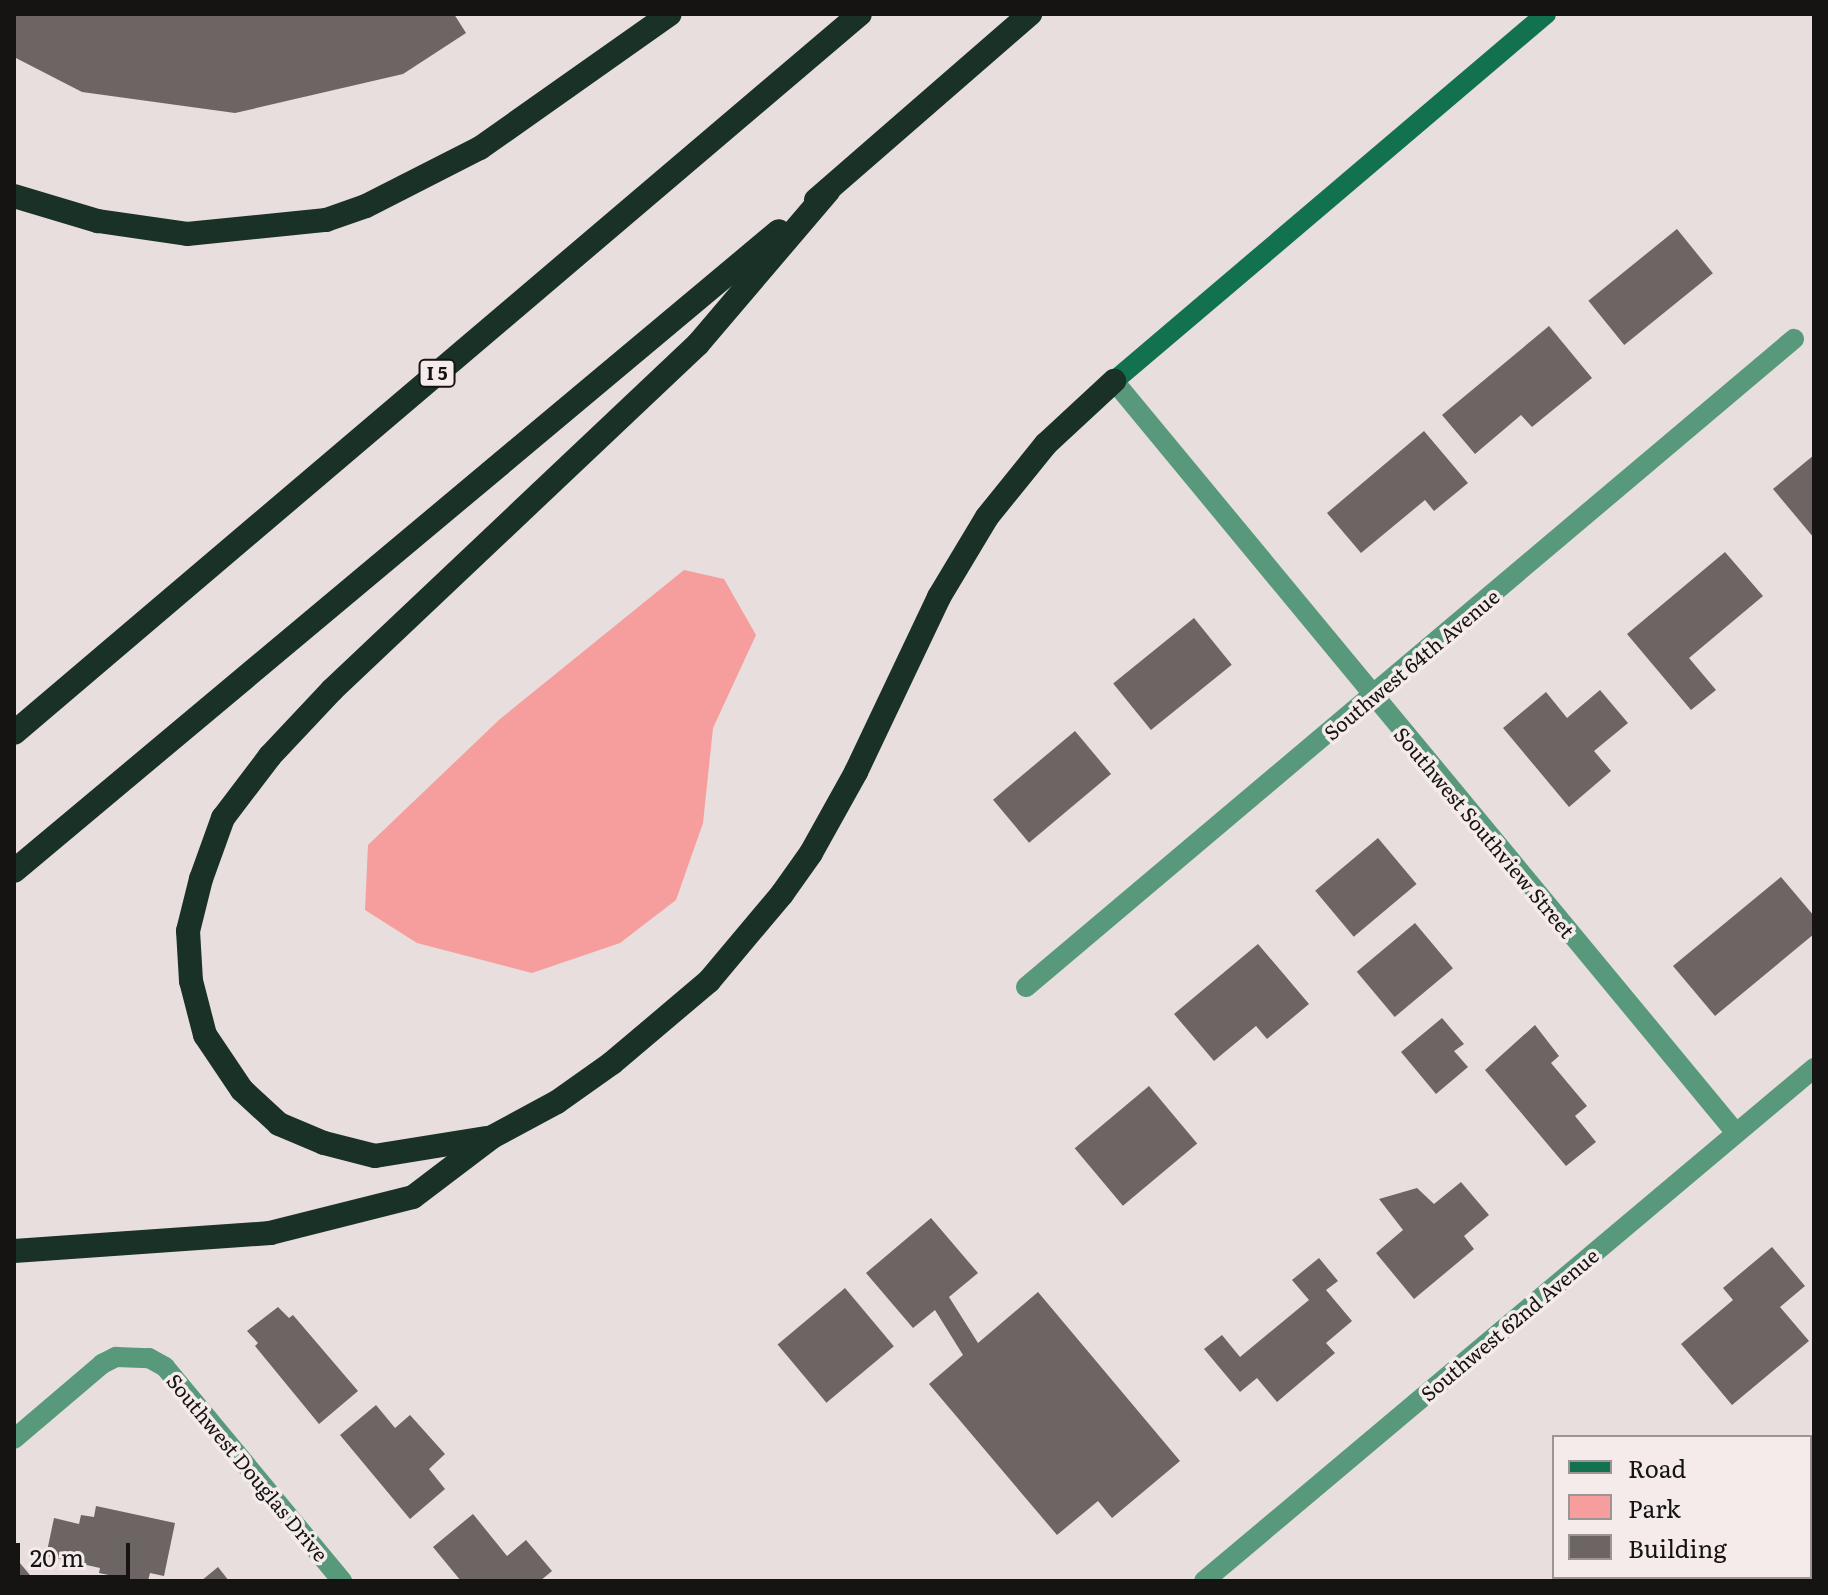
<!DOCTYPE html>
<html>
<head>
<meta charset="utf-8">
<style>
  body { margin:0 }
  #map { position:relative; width:1828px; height:1595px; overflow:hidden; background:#e7dedd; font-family:Literata,serif }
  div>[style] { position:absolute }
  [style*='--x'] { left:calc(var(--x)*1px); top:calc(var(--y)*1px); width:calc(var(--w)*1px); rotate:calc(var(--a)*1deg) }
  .green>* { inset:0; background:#f69d9d }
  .building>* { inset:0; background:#6c6564; transform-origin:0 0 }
  .street>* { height:20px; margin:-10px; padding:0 10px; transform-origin:10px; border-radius:10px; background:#57997a }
  .secondary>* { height:20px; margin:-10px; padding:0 10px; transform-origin:10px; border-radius:10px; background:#12714e }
  .highway>* { height:24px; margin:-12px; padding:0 12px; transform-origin:12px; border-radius:12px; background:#193126 }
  span { translate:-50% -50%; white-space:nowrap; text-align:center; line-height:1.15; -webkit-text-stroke:7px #f4ebea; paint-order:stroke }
  .shield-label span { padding:2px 6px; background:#f4ebea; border:2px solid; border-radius:6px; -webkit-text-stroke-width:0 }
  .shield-label { font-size:18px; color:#161313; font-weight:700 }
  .street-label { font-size:20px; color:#161313 }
  .frame { position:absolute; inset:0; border:16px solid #161313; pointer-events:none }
  .legend { position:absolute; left:1552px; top:1435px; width:260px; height:144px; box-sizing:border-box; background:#f4ebea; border:2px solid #9b9594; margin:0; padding:10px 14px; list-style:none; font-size:24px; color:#161313 }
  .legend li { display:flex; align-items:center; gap:16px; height:40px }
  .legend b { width:40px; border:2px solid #9b9594 }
  .scale { position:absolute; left:16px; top:1543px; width:114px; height:36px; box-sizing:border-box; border:4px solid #161313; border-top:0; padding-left:10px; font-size:24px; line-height:28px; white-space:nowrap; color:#161313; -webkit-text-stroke:6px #f4ebea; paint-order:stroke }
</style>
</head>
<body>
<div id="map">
  <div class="green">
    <i style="clip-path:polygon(684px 570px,724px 579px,756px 635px,713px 728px,703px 823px,676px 900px,620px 943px,532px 973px,417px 943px,365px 910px,368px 845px,500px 719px)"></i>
  </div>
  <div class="building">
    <i style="clip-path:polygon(14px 14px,454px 14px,466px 33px,403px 74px,235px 113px,82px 92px,14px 57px)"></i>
    <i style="left:1677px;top:229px;width:57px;height:114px;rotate:51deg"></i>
    <i style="clip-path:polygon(1549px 326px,1592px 378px,1532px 427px,1521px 415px,1475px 454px,1442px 415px)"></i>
    <i style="clip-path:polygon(1424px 431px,1468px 483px,1434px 511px,1425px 500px,1361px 553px,1327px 513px)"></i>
    <i style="clip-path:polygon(1814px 455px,1814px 538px,1773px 489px)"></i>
    <i style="clip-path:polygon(1725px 552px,1763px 596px,1689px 658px,1716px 690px,1691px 710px,1627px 634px)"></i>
    <i style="left:1194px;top:618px;width:60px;height:104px;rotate:51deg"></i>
    <i style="clip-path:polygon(1600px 690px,1628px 723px,1594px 751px,1611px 771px,1569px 807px,1503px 728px,1546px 692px,1567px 718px)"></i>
    <i style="left:1075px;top:731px;width:56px;height:107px;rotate:50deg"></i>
    <i style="left:1378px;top:838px;width:60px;height:82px;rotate:50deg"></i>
    <i style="clip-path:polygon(1781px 877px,1814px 916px,1814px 934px,1715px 1016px,1673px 966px)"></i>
    <i style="left:1415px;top:923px;width:59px;height:76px;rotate:50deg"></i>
    <i style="clip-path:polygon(1258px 944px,1309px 1004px,1267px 1039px,1256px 1026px,1214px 1061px,1174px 1014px)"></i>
    <i style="clip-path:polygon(1442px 1018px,1464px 1044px,1454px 1051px,1468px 1067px,1436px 1094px,1401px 1052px)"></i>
    <i style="clip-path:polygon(1535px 1025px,1559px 1056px,1551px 1063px,1587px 1106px,1575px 1116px,1596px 1142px,1566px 1166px,1485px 1070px)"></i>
    <i style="left:1149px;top:1086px;width:75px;height:97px;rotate:50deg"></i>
    <i style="clip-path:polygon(1461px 1182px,1489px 1215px,1464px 1236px,1474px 1249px,1414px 1299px,1376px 1253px,1403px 1230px,1379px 1199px,1417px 1188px,1434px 1204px)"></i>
    <i style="clip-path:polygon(931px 1218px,978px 1273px,949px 1297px,978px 1343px,1038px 1292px,1180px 1461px,1112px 1518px,1098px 1501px,1057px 1535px,929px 1384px,963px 1355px,935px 1310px,913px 1328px,866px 1273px)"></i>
    <i style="clip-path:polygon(1772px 1247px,1805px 1286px,1780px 1307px,1809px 1341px,1732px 1405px,1681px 1344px,1733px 1300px,1723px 1288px)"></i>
    <i style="clip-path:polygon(1319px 1258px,1338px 1281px,1326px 1290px,1352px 1321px,1326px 1343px,1335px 1353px,1277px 1402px,1257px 1378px,1240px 1392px,1204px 1349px,1222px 1335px,1240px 1357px,1309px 1300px,1292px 1280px)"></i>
    <i style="left:845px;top:1288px;width:76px;height:88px;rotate:50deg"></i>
    <i style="clip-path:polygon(278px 1307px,289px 1318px,293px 1315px,358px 1391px,319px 1424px,255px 1346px,258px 1343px,247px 1331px)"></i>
    <i style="clip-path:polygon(376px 1405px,395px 1428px,410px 1415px,445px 1454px,429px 1469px,445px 1489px,410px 1519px,340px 1435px)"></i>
    <i style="clip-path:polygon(96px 1506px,175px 1523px,164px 1576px,150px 1573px,148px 1581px,137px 1581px,99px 1573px,100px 1568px,46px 1556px,54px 1518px,79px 1524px,81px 1515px,94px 1517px)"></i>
    <i style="clip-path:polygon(473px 1514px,507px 1556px,526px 1540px,552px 1571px,540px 1581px,461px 1581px,433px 1547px)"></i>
    <i style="clip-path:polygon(14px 1556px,35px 1581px,14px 1581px)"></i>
    <i style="clip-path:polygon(218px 1567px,229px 1581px,201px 1581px)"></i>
  </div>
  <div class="street">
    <i style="--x:1114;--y:381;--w:976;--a:50.4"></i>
    <i style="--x:1026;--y:987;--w:1005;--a:-40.16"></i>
    <i style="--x:14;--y:1439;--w:116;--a:-40.4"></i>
    <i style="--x:102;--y:1364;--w:16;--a:-27"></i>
    <i style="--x:116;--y:1357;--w:33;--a:2"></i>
    <i style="--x:149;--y:1358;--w:18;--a:29"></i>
    <i style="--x:165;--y:1367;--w:278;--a:50.4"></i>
    <i style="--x:1204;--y:1581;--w:797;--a:-40.06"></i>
  </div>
  <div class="secondary">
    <i style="--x:1114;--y:381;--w:567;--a:-40.35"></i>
  </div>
  <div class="highway">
    <i style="--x:14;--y:196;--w:88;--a:16.6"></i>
    <i style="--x:98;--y:221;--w:90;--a:8.3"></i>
    <i style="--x:187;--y:234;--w:140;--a:-5.8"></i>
    <i style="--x:326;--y:220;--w:42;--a:-19.3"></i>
    <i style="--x:366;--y:206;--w:128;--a:-27"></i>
    <i style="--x:480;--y:148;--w:232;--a:-35.2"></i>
    <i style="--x:816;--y:200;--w:284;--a:-41"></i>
    <i style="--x:14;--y:733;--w:1110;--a:-40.36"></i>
    <i style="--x:14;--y:871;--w:997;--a:-39.92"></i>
    <i style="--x:486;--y:1138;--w:112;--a:170.8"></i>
    <i style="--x:375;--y:1156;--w:53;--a:-165.7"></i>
    <i style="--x:324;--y:1143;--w:49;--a:-157.1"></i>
    <i style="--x:279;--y:1124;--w:50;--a:-137.4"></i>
    <i style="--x:242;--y:1090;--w:66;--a:-123.9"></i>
    <i style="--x:205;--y:1035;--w:56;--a:-104.5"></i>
    <i style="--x:191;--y:981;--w:50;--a:-93.4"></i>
    <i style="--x:188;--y:931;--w:54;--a:-76"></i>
    <i style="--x:201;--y:879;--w:65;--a:-70.2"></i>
    <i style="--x:223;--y:818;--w:78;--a:-52.8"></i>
    <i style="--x:270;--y:756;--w:91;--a:-46.8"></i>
    <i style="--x:332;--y:690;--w:504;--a:-43.39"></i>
    <i style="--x:698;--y:344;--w:202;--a:-49.6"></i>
    <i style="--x:14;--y:1251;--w:257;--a:-4"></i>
    <i style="--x:270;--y:1233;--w:147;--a:-14.1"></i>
    <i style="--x:413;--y:1197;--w:99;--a:-37.2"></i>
    <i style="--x:492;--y:1137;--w:74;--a:-28.3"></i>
    <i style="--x:557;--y:1102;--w:67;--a:-35.3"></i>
    <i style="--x:612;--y:1063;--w:127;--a:-40.2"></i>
    <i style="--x:709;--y:981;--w:114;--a:-50"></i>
    <i style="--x:782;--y:894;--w:50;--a:-54.7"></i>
    <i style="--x:811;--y:853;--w:93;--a:-60.9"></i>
    <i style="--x:856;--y:772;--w:194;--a:-64.6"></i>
    <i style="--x:939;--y:597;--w:93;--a:-59"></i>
    <i style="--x:987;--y:517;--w:94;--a:-51.1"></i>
    <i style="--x:1046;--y:444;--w:93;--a:-42.8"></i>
  </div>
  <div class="shield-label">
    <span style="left:437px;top:373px">I 5</span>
  </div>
  <div class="street-label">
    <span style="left:1411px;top:664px;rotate:-40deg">Southwest 64th Avenue</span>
    <span style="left:1485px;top:832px;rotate:50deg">Southwest Southview Street</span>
    <span style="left:1509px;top:1324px;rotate:-40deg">Southwest 62nd Avenue</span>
    <span style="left:248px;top:1467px;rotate:50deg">Southwest Douglas Drive</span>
  </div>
  <div class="frame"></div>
  <ul class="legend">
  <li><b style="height:10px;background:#12714e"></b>Road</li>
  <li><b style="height:22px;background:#f69d9d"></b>Park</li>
  <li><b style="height:22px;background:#6c6564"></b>Building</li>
  </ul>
  <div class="scale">20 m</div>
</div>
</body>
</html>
